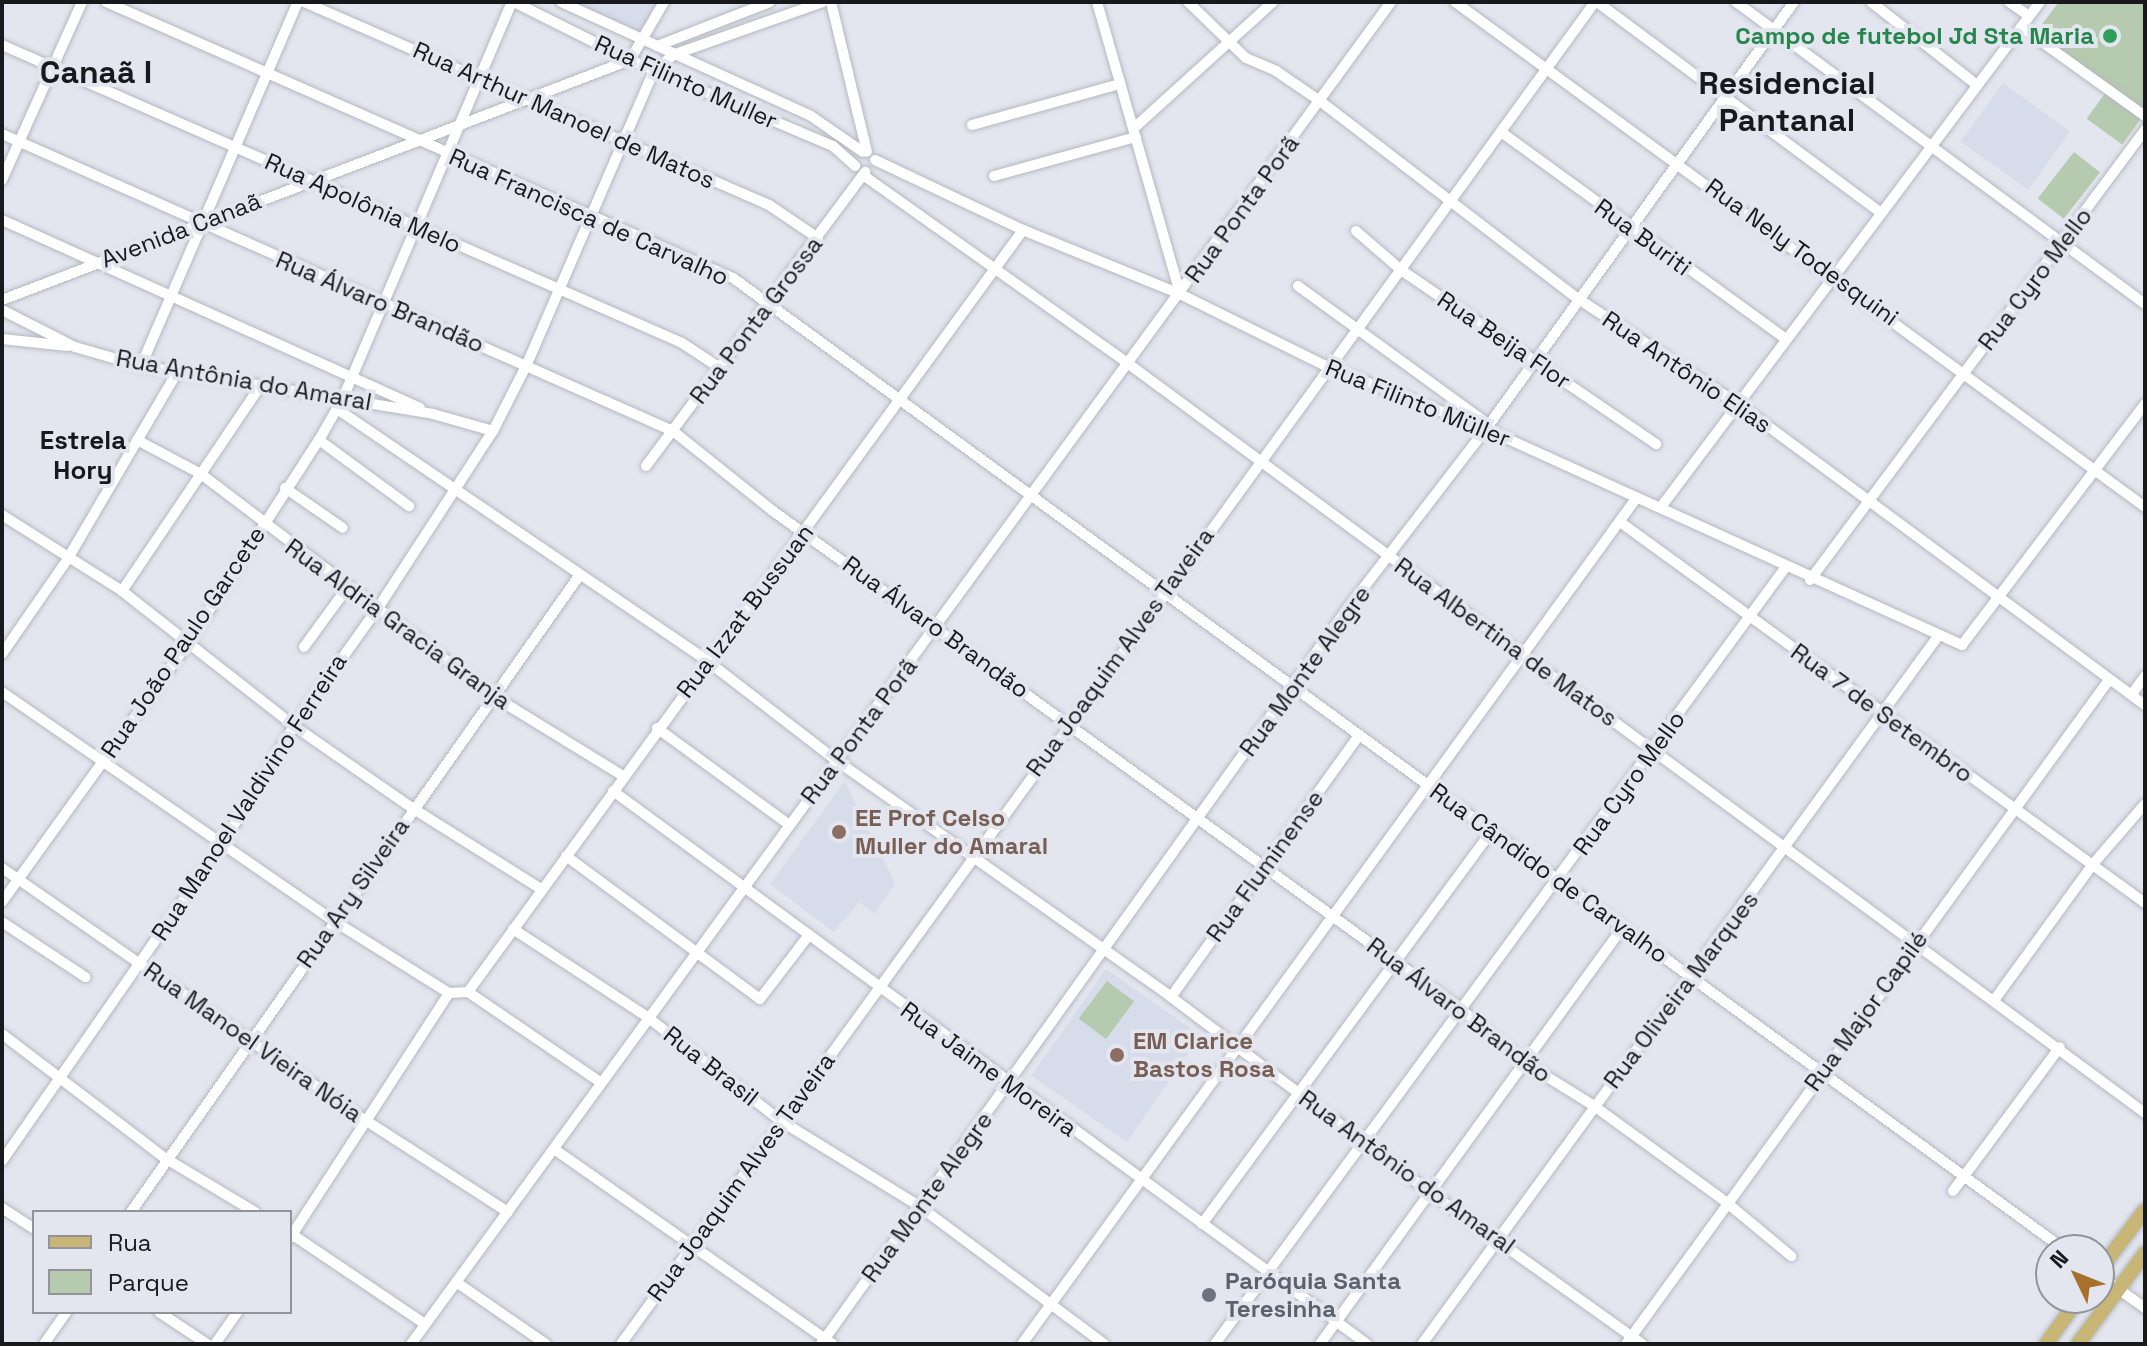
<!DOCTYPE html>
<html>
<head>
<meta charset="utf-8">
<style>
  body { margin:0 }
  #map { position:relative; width:2147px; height:1346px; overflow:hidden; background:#e3e6ee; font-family:"Space Grotesk",sans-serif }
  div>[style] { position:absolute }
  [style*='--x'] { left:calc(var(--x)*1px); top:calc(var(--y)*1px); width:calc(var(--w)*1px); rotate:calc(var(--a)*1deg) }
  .built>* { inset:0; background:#d7dceb; transform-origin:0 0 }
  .green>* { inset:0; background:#b6caaf; transform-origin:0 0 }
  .roads { filter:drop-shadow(0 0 2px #b5b8c0) drop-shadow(0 0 2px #b5b8c0) }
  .minor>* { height:10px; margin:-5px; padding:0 5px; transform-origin:5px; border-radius:5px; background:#fff }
  .major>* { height:14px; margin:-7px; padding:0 7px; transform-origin:7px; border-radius:7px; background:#c7b675 }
  .dots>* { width:22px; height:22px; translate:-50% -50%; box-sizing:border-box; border:4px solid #e3e6ee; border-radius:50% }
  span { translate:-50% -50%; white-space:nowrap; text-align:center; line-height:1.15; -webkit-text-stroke:8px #e3e6ee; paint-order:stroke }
  .leisure-label { font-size:24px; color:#27864d; font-weight:700 }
  .right { translate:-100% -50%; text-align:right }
  .street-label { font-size:24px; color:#18191c }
  .education-label { font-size:24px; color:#785e54; font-weight:700 }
  .left { translate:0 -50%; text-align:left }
  .worship-label { font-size:24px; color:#5b616d; font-weight:700 }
  .neighbourhood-label { font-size:26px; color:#18191c; font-weight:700 }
  .district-label { font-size:32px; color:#18191c; font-weight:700 }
  .frame { position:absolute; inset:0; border:4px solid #18191c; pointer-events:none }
  .legend { position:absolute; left:32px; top:1210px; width:260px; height:104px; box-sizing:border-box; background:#e3e6ee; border:2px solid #92949a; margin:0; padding:10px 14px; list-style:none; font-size:24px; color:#18191c }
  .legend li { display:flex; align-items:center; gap:16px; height:40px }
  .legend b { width:40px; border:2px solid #92949a }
  .north { position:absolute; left:2035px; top:1234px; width:80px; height:80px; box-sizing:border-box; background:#e3e6ee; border:2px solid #92949a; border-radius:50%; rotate:313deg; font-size:22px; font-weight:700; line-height:32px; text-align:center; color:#18191c }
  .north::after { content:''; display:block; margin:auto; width:28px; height:36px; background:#a7712c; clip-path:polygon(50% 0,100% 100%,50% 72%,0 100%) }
</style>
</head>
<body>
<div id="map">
  <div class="built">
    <i style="clip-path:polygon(561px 2px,663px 2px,644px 41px)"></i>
    <i style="left:2003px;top:83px;width:83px;height:72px;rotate:36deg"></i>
    <i style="clip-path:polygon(845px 781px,895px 884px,875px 914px,859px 902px,834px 932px,770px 884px)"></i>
    <i style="left:1106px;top:969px;width:116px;height:130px;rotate:35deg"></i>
  </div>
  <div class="green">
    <i style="clip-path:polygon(2059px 2px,2145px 2px,2145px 112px,2036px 32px)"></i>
    <i style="left:2106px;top:92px;width:44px;height:33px;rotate:36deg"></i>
    <i style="left:2074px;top:152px;width:33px;height:59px;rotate:38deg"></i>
    <i style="left:1107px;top:981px;width:34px;height:47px;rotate:37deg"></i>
  </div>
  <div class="roads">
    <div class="minor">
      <i style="--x:106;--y:2;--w:685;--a:23.76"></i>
      <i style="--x:733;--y:278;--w:1649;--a:36.12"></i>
      <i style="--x:304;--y:2;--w:507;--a:23.58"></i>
      <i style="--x:769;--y:205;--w:59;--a:34"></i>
      <i style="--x:514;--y:2;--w:130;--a:26.6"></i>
      <i style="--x:630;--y:60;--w:220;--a:23"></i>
      <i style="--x:833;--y:146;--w:30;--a:42"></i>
      <i style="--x:561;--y:2;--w:275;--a:24.5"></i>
      <i style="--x:811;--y:116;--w:63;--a:34.7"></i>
      <i style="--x:831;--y:2;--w:154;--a:76.5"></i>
      <i style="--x:1097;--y:2;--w:304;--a:74.1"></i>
      <i style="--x:1188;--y:2;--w:81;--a:44"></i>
      <i style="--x:1246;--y:58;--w:33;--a:23"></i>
      <i style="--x:1276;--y:71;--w:53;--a:34.3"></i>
      <i style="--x:1320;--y:101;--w:324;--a:37.5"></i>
      <i style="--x:1577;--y:298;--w:193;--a:33.4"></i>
      <i style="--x:1738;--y:404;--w:506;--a:36.49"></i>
      <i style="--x:1455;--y:2;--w:855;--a:36.2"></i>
      <i style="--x:1597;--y:2;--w:354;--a:36.6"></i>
      <i style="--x:1736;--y:2;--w:508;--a:36.44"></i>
      <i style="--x:1871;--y:2;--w:135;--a:38.1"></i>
      <i style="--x:2009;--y:2;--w:24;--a:35"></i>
      <i style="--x:2021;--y:27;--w:153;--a:35.7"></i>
      <i style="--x:2;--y:45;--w:742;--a:23.66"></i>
      <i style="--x:682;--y:343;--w:45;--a:33.3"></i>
      <i style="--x:657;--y:46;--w:121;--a:-21.3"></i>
      <i style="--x:972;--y:125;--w:154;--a:-15.5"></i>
      <i style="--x:1134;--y:128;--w:188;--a:-42.2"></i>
      <i style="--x:1501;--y:132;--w:352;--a:36"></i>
      <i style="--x:2;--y:134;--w:734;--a:23.88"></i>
      <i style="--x:673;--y:431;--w:128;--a:38.7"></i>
      <i style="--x:773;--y:511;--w:851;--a:35.91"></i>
      <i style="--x:1462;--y:1010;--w:82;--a:40.1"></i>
      <i style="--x:1525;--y:1063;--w:81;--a:31.9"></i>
      <i style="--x:1594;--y:1106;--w:163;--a:36"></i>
      <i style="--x:1726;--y:1202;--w:85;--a:39.7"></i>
      <i style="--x:875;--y:160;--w:164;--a:25.3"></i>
      <i style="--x:1023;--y:230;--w:170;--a:22.2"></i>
      <i style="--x:1180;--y:294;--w:165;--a:26.3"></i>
      <i style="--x:1328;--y:367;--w:170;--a:21.4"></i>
      <i style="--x:1486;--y:429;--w:523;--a:24.41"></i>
      <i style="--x:1962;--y:645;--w:303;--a:-52.8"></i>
      <i style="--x:863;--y:175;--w:328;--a:35.4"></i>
      <i style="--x:1130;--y:365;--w:1261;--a:36.39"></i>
      <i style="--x:994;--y:176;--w:147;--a:-15.4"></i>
      <i style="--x:2;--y:180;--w:195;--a:-65.8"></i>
      <i style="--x:2;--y:220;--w:458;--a:24.2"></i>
      <i style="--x:1356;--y:231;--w:60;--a:40.9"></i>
      <i style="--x:1401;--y:270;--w:309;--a:34.3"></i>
      <i style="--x:1298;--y:286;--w:236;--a:36"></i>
      <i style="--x:2;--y:300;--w:672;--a:-20.92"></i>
      <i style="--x:630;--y:60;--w:67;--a:-59.6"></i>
      <i style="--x:2;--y:310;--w:82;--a:26.9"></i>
      <i style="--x:75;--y:347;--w:69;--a:16.1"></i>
      <i style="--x:141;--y:366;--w:296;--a:9.3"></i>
      <i style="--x:433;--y:414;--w:62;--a:15.8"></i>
      <i style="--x:2;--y:339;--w:66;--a:6.1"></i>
      <i style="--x:141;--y:366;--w:396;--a:-66.7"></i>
      <i style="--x:337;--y:409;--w:446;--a:34.2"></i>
      <i style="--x:706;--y:660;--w:165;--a:37.6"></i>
      <i style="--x:837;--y:761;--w:409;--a:35.2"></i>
      <i style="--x:1171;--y:997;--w:327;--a:37"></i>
      <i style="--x:1432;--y:1194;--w:258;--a:35.5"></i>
      <i style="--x:137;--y:440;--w:72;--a:28"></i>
      <i style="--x:201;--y:474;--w:367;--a:37.2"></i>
      <i style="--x:493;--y:696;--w:153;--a:31.6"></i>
      <i style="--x:319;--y:440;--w:112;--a:36.3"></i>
      <i style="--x:646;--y:466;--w:367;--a:-53.3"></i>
      <i style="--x:285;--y:488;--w:70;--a:34.6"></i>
      <i style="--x:1661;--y:507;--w:631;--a:-53.11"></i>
      <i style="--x:2;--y:515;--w:142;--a:32.3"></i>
      <i style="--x:122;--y:591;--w:219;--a:38.1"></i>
      <i style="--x:294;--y:726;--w:144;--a:34.8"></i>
      <i style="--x:412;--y:808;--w:152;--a:32.1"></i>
      <i style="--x:1620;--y:522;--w:649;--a:35.97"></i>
      <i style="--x:1810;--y:580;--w:561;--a:-53.33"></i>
      <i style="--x:122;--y:591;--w:249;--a:-56"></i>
      <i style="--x:304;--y:647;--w:73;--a:-53.9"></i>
      <i style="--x:2;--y:654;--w:114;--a:-55.3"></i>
      <i style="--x:67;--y:560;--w:219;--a:-59.6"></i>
      <i style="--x:2;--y:692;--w:403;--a:34.6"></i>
      <i style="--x:334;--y:921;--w:136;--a:32.1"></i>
      <i style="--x:449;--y:993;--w:19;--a:-3"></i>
      <i style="--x:468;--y:992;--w:160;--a:34.3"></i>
      <i style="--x:2132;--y:694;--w:22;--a:-54"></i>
      <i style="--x:657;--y:728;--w:162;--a:36.2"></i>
      <i style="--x:613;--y:791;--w:935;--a:36.26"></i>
      <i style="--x:566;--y:856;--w:241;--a:36.4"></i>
      <i style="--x:760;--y:999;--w:81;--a:-52.6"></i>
      <i style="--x:2;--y:868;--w:442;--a:34.8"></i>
      <i style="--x:365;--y:1120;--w:170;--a:32.8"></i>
      <i style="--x:2;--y:902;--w:319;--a:-54.3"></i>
      <i style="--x:188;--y:643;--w:242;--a:-57.2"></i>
      <i style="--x:319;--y:440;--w:48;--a:-60.3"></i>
      <i style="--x:343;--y:398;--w:431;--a:-66.9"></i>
      <i style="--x:2;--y:922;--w:100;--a:33.5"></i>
      <i style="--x:513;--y:929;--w:159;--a:33.2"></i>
      <i style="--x:646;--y:1016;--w:171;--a:37.9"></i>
      <i style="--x:781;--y:1121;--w:162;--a:31.6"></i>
      <i style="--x:919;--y:1206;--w:231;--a:36.7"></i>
      <i style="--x:468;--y:992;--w:943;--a:-53.93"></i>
      <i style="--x:1171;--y:997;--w:322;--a:-54.3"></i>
      <i style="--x:1995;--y:999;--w:167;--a:-54"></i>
      <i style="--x:2093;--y:864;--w:79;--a:-49.1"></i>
      <i style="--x:2;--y:1034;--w:205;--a:37.3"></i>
      <i style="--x:165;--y:1158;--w:105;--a:31"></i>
      <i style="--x:554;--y:1149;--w:340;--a:35"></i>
      <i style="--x:2;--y:1161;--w:387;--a:-55.2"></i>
      <i style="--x:223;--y:843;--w:137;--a:-58.7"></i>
      <i style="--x:294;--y:726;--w:145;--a:-54.6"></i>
      <i style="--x:378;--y:608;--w:211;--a:-57"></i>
      <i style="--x:493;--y:431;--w:75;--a:-63.1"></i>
      <i style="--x:527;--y:364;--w:320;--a:-66.6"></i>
      <i style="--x:654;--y:70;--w:26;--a:-37"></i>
      <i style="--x:675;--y:54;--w:157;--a:-19.4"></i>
      <i style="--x:1953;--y:1191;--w:179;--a:-53.4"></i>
      <i style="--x:2;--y:1208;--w:38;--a:33"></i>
      <i style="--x:131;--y:1212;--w:778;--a:-54.84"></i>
      <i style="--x:1202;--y:1224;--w:486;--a:-53.6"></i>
      <i style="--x:290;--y:1233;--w:163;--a:34"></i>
      <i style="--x:290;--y:1238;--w:292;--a:-57"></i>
      <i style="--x:2099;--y:1275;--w:57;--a:35.7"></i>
      <i style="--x:456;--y:1282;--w:109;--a:34.6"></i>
      <i style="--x:159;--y:1312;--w:58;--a:33.7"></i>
      <i style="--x:44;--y:1344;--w:39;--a:-55"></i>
      <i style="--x:215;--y:1344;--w:39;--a:-55"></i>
      <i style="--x:411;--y:1344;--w:1662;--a:-53.86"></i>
      <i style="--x:621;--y:1344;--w:1658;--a:-54.03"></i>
      <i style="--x:821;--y:1344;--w:905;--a:-54.4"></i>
      <i style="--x:1348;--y:608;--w:226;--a:-52.4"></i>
      <i style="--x:1486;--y:429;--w:526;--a:-54.2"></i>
      <i style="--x:1022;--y:1344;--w:1043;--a:-54.01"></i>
      <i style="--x:1215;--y:1344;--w:963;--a:-53.7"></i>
      <i style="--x:1320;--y:1344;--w:515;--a:-54"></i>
      <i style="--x:1422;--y:1344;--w:877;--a:-53.9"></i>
      <i style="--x:1626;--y:1344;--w:821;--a:-53.97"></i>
    </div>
    <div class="major">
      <i style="--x:2099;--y:1271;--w:76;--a:-53"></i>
      <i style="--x:2046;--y:1344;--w:57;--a:-54.3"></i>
      <i style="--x:2078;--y:1344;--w:113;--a:-53.6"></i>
    </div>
  </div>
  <div class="dots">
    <i style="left:2110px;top:36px;background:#2e9e5b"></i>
    <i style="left:839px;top:832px;background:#8d6e63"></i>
    <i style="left:1117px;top:1055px;background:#8d6e63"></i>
    <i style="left:1209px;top:1295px;background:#6b7280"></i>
  </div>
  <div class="leisure-label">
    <span class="right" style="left:2094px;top:36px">Campo de futebol Jd Sta Maria</span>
  </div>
  <div class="street-label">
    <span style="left:686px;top:82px;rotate:24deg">Rua Filinto Muller</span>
    <span style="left:564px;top:115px;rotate:24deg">Rua Arthur Manoel de Matos</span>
    <span style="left:363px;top:203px;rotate:24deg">Rua Apolônia Melo</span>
    <span style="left:1242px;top:209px;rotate:-54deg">Rua Ponta Porã</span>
    <span style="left:589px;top:217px;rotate:24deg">Rua Francisca de Carvalho</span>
    <span style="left:181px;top:230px;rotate:-21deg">Avenida Canaã</span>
    <span style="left:1643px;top:237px;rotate:36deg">Rua Buriti</span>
    <span style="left:1802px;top:252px;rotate:36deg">Rua Nely Todesquini</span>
    <span style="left:2035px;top:279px;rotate:-53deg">Rua Cyro Mello</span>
    <span style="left:380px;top:302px;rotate:23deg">Rua Álvaro Brandão</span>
    <span style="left:756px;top:320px;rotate:-53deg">Rua Ponta Grossa</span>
    <span style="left:1504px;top:340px;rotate:34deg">Rua Beija Flor</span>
    <span style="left:1687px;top:372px;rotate:34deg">Rua Antônio Elias</span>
    <span style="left:244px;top:380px;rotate:10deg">Rua Antônia do Amaral</span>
    <span style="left:1418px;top:403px;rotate:22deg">Rua Filinto Müller</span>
    <span style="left:745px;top:611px;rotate:-53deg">Rua Izzat Bussuan</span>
    <span style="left:398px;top:624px;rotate:36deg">Rua Aldria Gracia Granja</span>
    <span style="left:936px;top:627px;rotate:36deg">Rua Álvaro Brandão</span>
    <span style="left:183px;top:642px;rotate:-56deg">Rua João Paulo Garcete</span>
    <span style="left:1506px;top:642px;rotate:36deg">Rua Albertina de Matos</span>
    <span style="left:1120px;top:652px;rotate:-54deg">Rua Joaquim Alves Taveira</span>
    <span style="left:1305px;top:671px;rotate:-54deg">Rua Monte Alegre</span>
    <span style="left:1882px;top:713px;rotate:36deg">Rua 7 de Setembro</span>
    <span style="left:859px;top:731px;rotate:-53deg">Rua Ponta Porã</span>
    <span style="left:1629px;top:783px;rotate:-54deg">Rua Cyro Mello</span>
    <span style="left:249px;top:797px;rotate:-57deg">Rua Manoel Valdivino Ferreira</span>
    <span style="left:1265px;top:866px;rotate:-54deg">Rua Fluminense</span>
    <span style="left:1549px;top:873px;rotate:36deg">Rua Cândido de Carvalho</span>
    <span style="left:353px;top:893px;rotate:-55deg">Rua Ary Silveira</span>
    <span style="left:1681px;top:990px;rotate:-53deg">Rua Oliveira Marques</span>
    <span style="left:1459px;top:1010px;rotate:37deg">Rua Álvaro Brandão</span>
    <span style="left:1866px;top:1011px;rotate:-54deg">Rua Major Capilé</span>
    <span style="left:253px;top:1042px;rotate:35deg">Rua Manoel Vieira Nóia</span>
    <span style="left:711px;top:1066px;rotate:38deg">Rua Brasil</span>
    <span style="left:989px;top:1069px;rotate:36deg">Rua Jaime Moreira</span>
    <span style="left:1407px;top:1172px;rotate:36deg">Rua Antônio do Amaral</span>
    <span style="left:741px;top:1177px;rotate:-54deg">Rua Joaquim Alves Taveira</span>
    <span style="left:927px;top:1197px;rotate:-54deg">Rua Monte Alegre</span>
  </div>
  <div class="education-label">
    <span class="left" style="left:855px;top:832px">EE Prof Celso<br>Muller do Amaral</span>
    <span class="left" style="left:1133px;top:1055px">EM Clarice<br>Bastos Rosa</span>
  </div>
  <div class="worship-label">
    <span class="left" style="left:1225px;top:1295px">Paróquia Santa<br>Teresinha</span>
  </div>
  <div class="neighbourhood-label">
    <span style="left:83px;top:456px">Estrela<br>Hory</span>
  </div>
  <div class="district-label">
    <span style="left:96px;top:72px">Canaã I</span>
    <span style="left:1787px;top:102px">Residencial<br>Pantanal</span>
  </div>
  <div class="frame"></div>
  <ul class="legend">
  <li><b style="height:10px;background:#c7b675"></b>Rua</li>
  <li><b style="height:22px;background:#b6caaf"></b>Parque</li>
  </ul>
  <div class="north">N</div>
</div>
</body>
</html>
